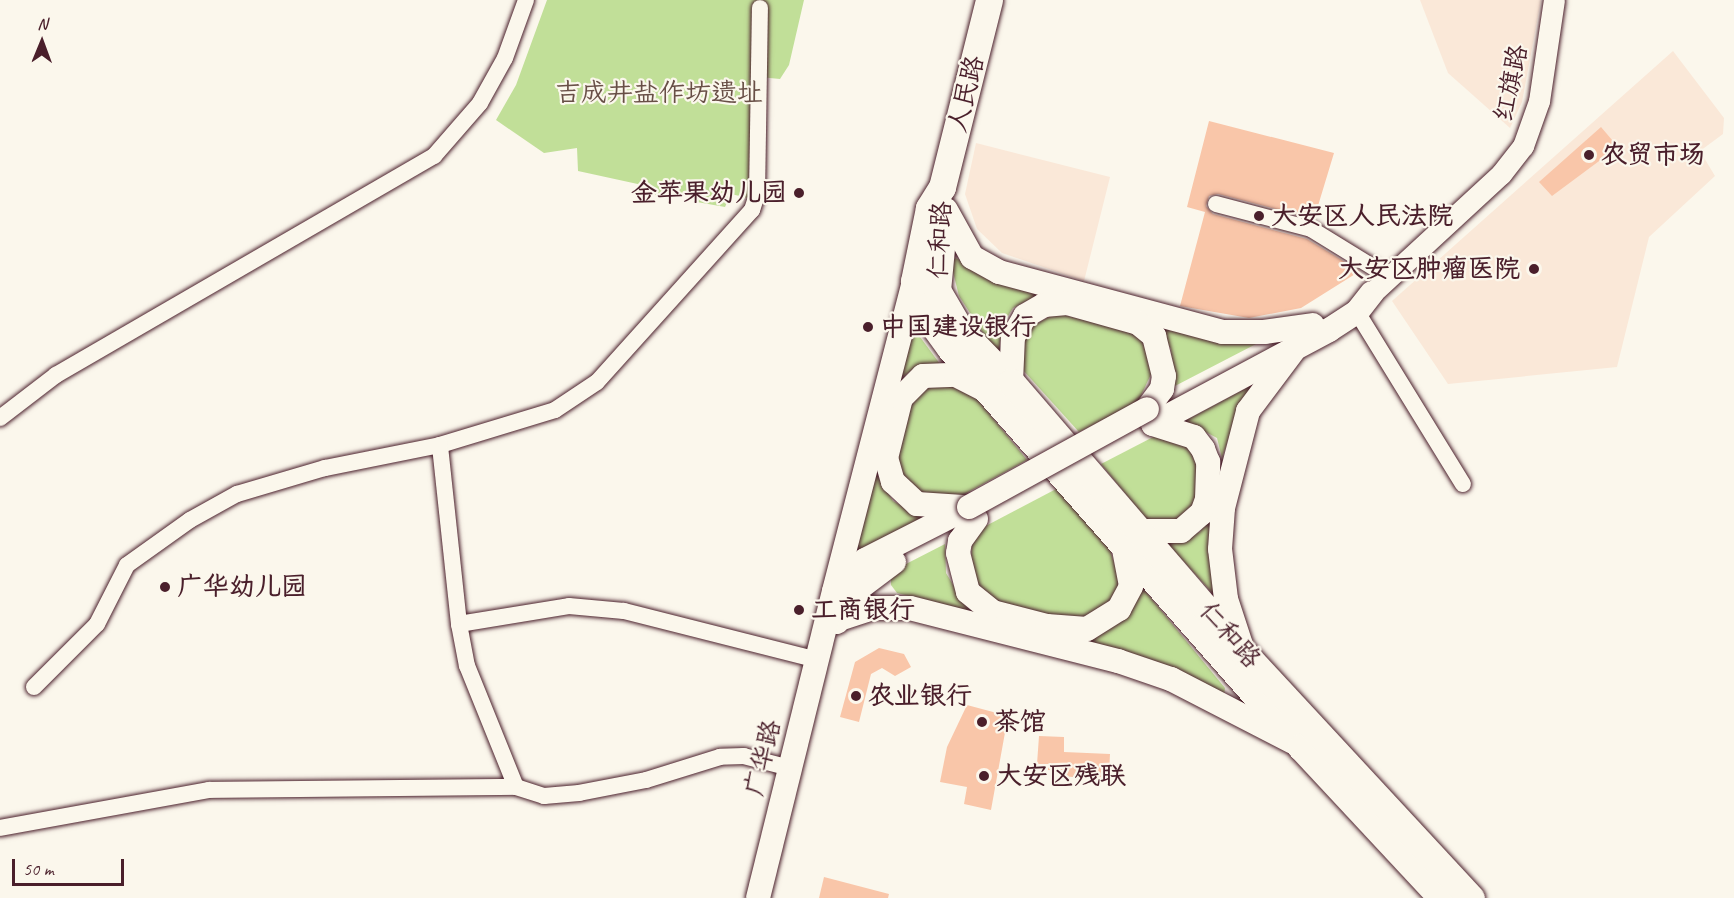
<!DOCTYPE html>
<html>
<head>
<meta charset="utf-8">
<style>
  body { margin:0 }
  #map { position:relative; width:1734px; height:898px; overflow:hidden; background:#fbf7ec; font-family:Caveat,"LXGW WenKai TC",sans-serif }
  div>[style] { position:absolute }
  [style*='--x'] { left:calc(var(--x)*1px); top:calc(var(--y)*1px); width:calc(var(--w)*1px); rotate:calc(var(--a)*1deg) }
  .built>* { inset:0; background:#fae8d8 }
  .green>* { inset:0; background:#c1df98 }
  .building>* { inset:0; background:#f9c6a9 }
  .roads { filter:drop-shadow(0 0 2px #4a1f2b) drop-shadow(0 0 2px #4a1f2b) }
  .minor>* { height:16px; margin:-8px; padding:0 8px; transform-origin:8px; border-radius:8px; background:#fbf7ec }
  .tertiary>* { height:21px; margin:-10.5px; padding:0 10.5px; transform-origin:10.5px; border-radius:10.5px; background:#fbf7ec }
  .secondary>* { height:24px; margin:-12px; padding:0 12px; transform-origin:12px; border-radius:12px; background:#fbf7ec }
  .primary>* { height:27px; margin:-13.5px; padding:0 13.5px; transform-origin:13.5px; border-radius:13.5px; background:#fbf7ec }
  .bridges { filter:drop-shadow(0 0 2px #4a1f2b) drop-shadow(0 0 2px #4a1f2b) }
  .secondary-bridge>* { height:24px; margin:-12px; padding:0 12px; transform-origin:12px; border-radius:12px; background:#fbf7ec }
  .dots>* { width:16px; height:16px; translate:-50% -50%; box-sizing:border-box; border:3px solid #fbf7ec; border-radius:50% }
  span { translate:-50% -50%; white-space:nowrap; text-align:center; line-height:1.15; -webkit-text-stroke:4.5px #fbf7ec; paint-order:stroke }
  .street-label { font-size:26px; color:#4a1f2b }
  .park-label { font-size:26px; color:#684f46 }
  .poi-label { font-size:26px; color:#4a1f2b; font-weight:700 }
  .left { translate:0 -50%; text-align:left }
  .right { translate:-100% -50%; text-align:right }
  .north { position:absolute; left:12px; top:12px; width:60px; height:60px; -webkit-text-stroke:4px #fbf7ec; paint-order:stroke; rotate:1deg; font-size:16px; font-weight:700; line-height:24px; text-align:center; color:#4a1f2b }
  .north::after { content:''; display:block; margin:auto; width:21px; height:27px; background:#4a1f2b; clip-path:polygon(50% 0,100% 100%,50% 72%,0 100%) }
  .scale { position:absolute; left:12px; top:859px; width:112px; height:27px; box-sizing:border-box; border:3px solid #4a1f2b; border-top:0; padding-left:8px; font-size:18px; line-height:21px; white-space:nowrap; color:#4a1f2b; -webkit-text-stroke:4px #fbf7ec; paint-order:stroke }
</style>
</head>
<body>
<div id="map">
  <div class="built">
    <i style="clip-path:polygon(1420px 0,1541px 0,1522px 102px,1510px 128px,1448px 73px)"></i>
    <i style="clip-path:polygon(1673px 51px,1724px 118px,1723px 134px,1700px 151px,1715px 176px,1649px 237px,1617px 367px,1448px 384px,1392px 301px)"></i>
    <i style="clip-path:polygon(976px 143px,1110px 177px,1084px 281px,1002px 253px,977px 229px,965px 194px)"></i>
  </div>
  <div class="green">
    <i style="clip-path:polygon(547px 0,804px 0,789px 65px,780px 79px,760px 77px,752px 100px,748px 198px,731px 194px,725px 207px,697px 202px,674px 190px,672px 198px,655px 195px,656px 188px,578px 171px,577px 148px,544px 153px,496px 120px,516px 85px)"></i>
    <i style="clip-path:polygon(955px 258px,1046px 291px,1013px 308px,1003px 324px,998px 356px,959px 296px,951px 264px)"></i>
    <i style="clip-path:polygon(1056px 313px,1129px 331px,1143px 342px,1152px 372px,1138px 402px,1079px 432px,1022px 369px,1022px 348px,1029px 328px)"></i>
    <i style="clip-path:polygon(1153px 321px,1256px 344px,1173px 387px,1171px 349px)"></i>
    <i style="clip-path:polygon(912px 326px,940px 364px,919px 365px,898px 380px)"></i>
    <i style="clip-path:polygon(939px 385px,955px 385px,973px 394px,1027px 460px,961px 496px,928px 497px,912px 489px,896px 466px,905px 410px,923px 390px)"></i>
    <i style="clip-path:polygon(1252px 385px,1234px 423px,1222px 458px,1217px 438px,1185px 421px)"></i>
    <i style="clip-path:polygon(1157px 435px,1172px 435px,1201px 458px,1196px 504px,1176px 523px,1147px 520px,1101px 464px)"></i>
    <i style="clip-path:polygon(876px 474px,893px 501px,925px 518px,856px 554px)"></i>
    <i style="clip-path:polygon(1058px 488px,1110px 550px,1121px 585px,1104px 611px,1077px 620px,1005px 607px,978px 585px,971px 567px,972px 542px,980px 529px)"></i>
    <i style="clip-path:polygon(1212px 512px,1217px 598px,1166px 542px,1200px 532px)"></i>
    <i style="clip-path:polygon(945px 544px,946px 573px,969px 611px,897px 593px,891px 585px,891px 577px,904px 565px)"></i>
    <i style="clip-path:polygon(1141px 586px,1225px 688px,1224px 696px,1087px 641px,1122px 620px)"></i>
  </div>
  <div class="building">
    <i style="clip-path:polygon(1209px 121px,1334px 153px,1314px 219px,1218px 194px,1209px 196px,1206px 206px,1213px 214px,1307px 239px,1360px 271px,1301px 308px,1249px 318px,1180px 306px,1205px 212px,1187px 207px)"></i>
    <i style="clip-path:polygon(1601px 127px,1618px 147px,1552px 196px,1539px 182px)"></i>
    <i style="clip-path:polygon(879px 648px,904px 654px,911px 667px,895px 676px,882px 668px,871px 674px,859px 722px,840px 717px,855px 662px)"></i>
    <i style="clip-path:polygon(967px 705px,1008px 716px,991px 810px,964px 804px,967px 787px,940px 782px,947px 747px)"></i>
    <i style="clip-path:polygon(1039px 736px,1064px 737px,1064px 752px,1110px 754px,1109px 774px,1106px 779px,1093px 779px,1062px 776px,1062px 771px,1048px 770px,1048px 764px,1037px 764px)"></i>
    <i style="clip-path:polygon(824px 877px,889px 894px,888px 898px,819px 898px)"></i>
  </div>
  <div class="roads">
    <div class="minor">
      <i style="--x:1216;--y:204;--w:98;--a:14.7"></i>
      <i style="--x:1311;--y:229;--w:92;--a:31.6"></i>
      <i style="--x:1357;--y:312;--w:202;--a:58.4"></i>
      <i style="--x:0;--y:418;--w:71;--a:-37.5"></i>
      <i style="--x:56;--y:375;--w:437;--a:-30.1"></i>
      <i style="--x:434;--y:156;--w:70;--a:-49"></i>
      <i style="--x:480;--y:103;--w:51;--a:-60.9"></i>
      <i style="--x:505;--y:58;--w:62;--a:-70.1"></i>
      <i style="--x:459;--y:624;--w:180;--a:-96.1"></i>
      <i style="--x:440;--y:445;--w:120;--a:-16.9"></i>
      <i style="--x:555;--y:410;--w:50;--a:-33.7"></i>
      <i style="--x:597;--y:382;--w:232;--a:-48"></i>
      <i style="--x:752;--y:210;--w:16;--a:-72"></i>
      <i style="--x:757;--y:195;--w:187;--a:-89.1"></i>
      <i style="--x:34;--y:687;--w:89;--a:-45"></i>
      <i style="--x:97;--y:624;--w:66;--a:-63"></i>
      <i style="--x:127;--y:565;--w:77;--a:-35.5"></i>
      <i style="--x:190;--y:520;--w:54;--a:-29"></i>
      <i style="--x:237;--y:494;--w:92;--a:-16.5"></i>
      <i style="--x:325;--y:468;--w:117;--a:-11.3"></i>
      <i style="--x:790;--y:768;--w:48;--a:-165.4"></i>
      <i style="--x:744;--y:756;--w:24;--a:178"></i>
      <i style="--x:720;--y:757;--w:77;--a:162.7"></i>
      <i style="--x:646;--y:780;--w:68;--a:169"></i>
      <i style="--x:579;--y:793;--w:35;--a:175"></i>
      <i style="--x:544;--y:796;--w:29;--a:-162"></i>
      <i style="--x:516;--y:787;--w:131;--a:-112"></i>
      <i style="--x:467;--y:666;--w:43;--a:-100.8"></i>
      <i style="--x:459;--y:624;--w:111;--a:-9.3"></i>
      <i style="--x:569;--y:606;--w:55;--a:5.2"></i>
      <i style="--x:624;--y:611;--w:199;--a:14.2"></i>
      <i style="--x:0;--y:828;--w:212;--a:-10.3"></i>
      <i style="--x:209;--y:790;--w:307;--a:-0.6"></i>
    </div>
    <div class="tertiary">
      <i style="--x:1372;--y:293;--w:176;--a:-42.7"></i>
      <i style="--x:1501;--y:174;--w:36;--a:-52"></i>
      <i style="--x:1523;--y:146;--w:48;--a:-70.4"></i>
      <i style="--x:1539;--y:101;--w:102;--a:-81.6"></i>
    </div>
    <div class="secondary">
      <i style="--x:946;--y:210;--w:54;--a:61"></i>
      <i style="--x:972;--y:257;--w:31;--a:29"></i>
      <i style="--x:999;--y:272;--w:232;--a:15"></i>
      <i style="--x:1223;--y:332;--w:41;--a:0"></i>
      <i style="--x:1264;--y:332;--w:49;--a:-8.1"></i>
      <i style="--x:1011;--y:382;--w:45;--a:-87.5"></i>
      <i style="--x:1013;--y:337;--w:24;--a:-60"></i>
      <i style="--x:1025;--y:316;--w:22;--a:-30"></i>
      <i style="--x:1044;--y:305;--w:23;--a:-5"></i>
      <i style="--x:1067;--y:303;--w:74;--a:15.7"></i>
      <i style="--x:1138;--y:323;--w:21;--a:39"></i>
      <i style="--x:1154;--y:336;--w:41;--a:76"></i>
      <i style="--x:1164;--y:376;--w:13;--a:99"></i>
      <i style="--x:1162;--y:389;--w:25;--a:127"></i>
      <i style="--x:1153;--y:424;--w:200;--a:-28.1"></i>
      <i style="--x:1329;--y:330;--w:33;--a:-33"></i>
      <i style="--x:1357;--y:312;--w:24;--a:-52"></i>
      <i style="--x:963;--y:507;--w:46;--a:-176.3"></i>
      <i style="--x:917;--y:504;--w:33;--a:-137"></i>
      <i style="--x:893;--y:482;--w:25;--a:-106"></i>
      <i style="--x:886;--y:458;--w:62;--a:-76"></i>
      <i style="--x:901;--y:398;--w:31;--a:-45"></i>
      <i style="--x:923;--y:376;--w:33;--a:-2"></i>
      <i style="--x:956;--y:375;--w:33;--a:27"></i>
      <i style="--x:976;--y:519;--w:27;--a:126"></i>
      <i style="--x:960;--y:541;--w:12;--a:99"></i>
      <i style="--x:958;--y:553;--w:40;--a:75.6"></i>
      <i style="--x:968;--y:592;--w:32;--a:39"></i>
      <i style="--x:993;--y:612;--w:56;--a:14.5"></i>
      <i style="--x:1047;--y:626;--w:40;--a:4.3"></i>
      <i style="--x:1087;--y:629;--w:38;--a:-32"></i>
      <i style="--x:1119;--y:609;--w:26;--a:-62"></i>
      <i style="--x:1131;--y:586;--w:43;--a:-100.8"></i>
      <i style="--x:1140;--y:531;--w:41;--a:0"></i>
      <i style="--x:1181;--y:531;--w:28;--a:-41"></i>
      <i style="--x:1202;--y:513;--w:15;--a:-70"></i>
      <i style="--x:1207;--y:499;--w:37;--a:-88"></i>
      <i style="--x:1208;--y:462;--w:14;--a:-111"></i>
      <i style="--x:1203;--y:449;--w:15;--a:-127"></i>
      <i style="--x:1194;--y:437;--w:43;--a:-162.4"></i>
      <i style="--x:835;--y:587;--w:316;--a:-75.5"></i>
      <i style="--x:842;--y:618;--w:32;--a:-18"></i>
      <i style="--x:872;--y:608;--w:38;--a:0"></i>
      <i style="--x:910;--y:608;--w:215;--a:14.3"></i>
      <i style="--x:1118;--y:661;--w:56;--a:18.8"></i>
      <i style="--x:1171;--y:679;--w:137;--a:27.3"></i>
      <i style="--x:837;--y:622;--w:39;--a:-58"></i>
      <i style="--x:858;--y:589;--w:45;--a:-36.9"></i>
      <i style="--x:1243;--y:651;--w:55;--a:-108.1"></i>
      <i style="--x:1226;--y:599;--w:50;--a:-96.8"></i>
      <i style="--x:1220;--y:549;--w:41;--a:-85.8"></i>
      <i style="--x:1223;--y:508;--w:100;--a:-75.5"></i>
      <i style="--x:1248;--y:411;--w:75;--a:-53.1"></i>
      <i style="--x:758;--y:898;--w:316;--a:-76.1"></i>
      <i style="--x:834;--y:591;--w:44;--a:-45"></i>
      <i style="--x:865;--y:560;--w:117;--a:-27"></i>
    </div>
    <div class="primary">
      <i style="--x:989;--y:0;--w:193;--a:104.1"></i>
      <i style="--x:942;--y:187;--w:25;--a:122"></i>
      <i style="--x:929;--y:208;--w:75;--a:101.6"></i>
      <i style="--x:914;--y:281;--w:28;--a:75"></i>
      <i style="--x:921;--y:308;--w:49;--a:54.1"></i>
      <i style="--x:950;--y:348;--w:531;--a:48.66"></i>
      <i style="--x:1301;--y:747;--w:207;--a:47"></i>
      <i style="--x:943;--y:227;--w:63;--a:95.4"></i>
      <i style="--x:937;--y:290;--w:48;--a:59.7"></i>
      <i style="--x:961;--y:331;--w:71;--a:45.6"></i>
      <i style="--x:1011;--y:382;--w:357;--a:49.3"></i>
      <i style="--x:1244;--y:653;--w:334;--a:47.2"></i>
    </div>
  </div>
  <div class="bridges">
    <div class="secondary-bridge">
      <i style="--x:969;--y:507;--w:203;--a:-28.8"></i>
    </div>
  </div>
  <div class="dots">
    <i style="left:1589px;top:155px;background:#4a1f2b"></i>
    <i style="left:799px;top:193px;background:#4a1f2b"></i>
    <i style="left:1259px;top:216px;background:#4a1f2b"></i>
    <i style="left:1534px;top:269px;background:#4a1f2b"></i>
    <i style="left:868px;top:327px;background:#4a1f2b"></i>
    <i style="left:165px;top:587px;background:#4a1f2b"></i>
    <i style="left:799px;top:610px;background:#4a1f2b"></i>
    <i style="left:856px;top:696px;background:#4a1f2b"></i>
    <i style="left:982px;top:722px;background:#4a1f2b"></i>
    <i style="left:984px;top:776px;background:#4a1f2b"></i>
  </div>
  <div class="street-label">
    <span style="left:1511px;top:83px;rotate:-78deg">红旗路</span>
    <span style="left:966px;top:94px;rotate:-76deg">人民路</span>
    <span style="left:940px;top:240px;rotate:-87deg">仁和路</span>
    <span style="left:1230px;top:635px;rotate:49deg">仁和路</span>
    <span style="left:763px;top:758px;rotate:-76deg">广华路</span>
  </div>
  <div class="park-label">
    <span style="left:659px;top:93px">吉成井盐作坊遗址</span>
  </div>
  <div class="poi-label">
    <span class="left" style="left:1601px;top:155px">农贸市场</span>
    <span class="right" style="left:787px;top:193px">金苹果幼儿园</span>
    <span class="left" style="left:1271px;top:216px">大安区人民法院</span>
    <span class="right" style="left:1520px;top:269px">大安区肿瘤医院</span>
    <span class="left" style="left:880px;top:327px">中国建设银行</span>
    <span class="left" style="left:177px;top:587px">广华幼儿园</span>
    <span class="left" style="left:811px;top:610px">工商银行</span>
    <span class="left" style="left:868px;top:696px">农业银行</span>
    <span class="left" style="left:994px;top:722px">茶馆</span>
    <span class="left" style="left:996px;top:776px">大安区残联</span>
  </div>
  <div class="north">N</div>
  <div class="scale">50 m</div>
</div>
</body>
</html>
